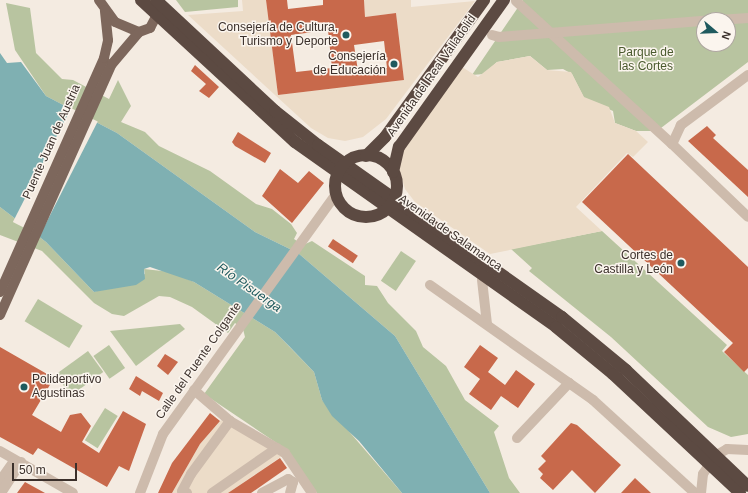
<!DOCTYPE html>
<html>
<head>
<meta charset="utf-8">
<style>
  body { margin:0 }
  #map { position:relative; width:748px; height:493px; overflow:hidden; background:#f4ebe1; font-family:Arial,sans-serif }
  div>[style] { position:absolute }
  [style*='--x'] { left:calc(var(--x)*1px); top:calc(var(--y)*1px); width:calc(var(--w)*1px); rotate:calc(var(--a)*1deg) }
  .green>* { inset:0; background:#b8c4a0; transform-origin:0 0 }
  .plaza>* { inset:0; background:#ecdcc8 }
  .water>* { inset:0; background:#7fb0b2 }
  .pier>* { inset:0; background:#f4ebe1; transform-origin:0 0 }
  .building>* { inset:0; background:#c8694b; transform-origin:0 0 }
  .minor>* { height:10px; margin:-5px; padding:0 5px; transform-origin:5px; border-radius:5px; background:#cdbbac }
  .major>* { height:10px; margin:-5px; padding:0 5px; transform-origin:5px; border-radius:5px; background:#7d675c }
  .highway>* { height:12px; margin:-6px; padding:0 6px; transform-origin:6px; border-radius:6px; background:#5c4a42 }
  .highway>.ring { margin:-6px; padding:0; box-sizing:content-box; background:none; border:12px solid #5c4a42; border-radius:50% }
  .dots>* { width:11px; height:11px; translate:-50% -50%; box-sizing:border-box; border:2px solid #fbf5ee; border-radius:50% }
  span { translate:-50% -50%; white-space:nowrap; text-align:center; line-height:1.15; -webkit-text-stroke:3px #fbf5ee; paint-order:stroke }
  .poi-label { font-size:12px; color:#3b302b }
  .right { translate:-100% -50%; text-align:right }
  .left { translate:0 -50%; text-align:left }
  .park-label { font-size:12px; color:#4a5a2e }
  .street-label { font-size:12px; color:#3b302b }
  .water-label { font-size:13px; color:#1f5a5e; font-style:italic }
  .north { position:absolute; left:696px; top:12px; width:40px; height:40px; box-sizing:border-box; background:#fbf5ee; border:1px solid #aea6a0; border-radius:50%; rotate:109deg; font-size:11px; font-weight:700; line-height:16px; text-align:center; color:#3b302b }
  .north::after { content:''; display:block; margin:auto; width:14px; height:18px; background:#1f5a5e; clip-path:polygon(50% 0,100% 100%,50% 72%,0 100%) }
  .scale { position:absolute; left:12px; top:463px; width:65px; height:18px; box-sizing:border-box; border:2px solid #3b302b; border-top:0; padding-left:5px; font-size:12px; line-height:14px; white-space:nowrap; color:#3b302b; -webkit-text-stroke:3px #fbf5ee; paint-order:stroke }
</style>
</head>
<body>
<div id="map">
  <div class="green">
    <i style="clip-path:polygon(176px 0,238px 0,238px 7px,185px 12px)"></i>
    <i style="clip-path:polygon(evenodd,523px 0,748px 0,748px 62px,657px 131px,636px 131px,615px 123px,613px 111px,584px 98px,572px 74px,563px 69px,547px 70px,530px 56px,497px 62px,484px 74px,472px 75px,523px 0,704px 20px,728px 20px,728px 44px,704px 44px,704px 20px)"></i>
    <i style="clip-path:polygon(6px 3px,30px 8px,36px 53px,62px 79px,73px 80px,109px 99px,118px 80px,131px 106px,121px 122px,145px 132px,159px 146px,210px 171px,256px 204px,272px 209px,291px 224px,297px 233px,294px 239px,303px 245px,312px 241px,365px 276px,365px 285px,377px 286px,388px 303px,416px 331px,423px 347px,446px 366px,465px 400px,499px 426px,494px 432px,509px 478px,520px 493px,490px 493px,395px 336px,298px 253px,255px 232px,117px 133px,46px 96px,15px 50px)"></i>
    <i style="clip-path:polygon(0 207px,46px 242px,94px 292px,145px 274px,144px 269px,171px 272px,194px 282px,275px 332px,314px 372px,322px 400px,402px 493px,317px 493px,287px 450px,204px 394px,245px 337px,243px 329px,235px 323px,228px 333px,192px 307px,170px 297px,159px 296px,124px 316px,112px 314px,94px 303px,42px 251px,0 235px)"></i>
    <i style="clip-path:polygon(602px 231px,727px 345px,722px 351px,748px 375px,748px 434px,731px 437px,708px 427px,611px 337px,529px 271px,532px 268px,511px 249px)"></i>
    <i style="left:401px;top:251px;width:18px;height:36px;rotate:34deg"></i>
    <i style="left:38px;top:299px;width:52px;height:26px;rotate:31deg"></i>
    <i style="clip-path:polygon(180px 324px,185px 329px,136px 366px,110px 331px)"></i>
    <i style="left:109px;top:345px;width:28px;height:19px;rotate:55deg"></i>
    <i style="left:88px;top:351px;width:26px;height:40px;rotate:54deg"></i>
    <i style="left:105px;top:408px;width:15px;height:38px;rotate:32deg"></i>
  </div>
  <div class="plaza">
    <i style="clip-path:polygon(242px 0,266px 0,278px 95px,404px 80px,396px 13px,365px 17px,364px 0,411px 0,411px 7px,475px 1px,386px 119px,363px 137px,345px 141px,328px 138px,311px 128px,188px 15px,243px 11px)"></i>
    <i style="clip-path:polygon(530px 56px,547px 70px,571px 72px,584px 97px,609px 107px,615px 123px,636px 131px,648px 142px,633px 157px,627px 153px,576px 207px,602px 231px,490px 254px,415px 202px,405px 189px,399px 169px,405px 145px,462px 67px,478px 77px,497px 62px)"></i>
    <i style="clip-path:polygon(221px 420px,282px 456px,228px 493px,172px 493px,200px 444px)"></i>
  </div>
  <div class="water">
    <i style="clip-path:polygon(0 53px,7px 63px,21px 62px,46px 96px,117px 133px,255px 232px,298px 253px,395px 336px,490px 493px,402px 493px,359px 441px,332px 416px,322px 400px,314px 372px,289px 346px,275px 332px,194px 282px,150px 267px,144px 269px,145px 279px,136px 285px,94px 292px,46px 242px,0 207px)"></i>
  </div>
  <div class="pier">
    <i style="left:71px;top:108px;width:30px;height:128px;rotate:27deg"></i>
  </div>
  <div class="building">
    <i style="clip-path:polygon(evenodd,266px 0,287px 0,288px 9px,323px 5px,323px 0,364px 0,365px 17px,396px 13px,404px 80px,278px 95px,266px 0,328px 30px,332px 68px,296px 72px,291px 35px,328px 30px,266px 0,384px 41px,387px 68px,358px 71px,354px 45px,384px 41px)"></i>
    <i style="clip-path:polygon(195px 65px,219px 87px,209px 98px,199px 91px,206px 84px,191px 71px)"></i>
    <i style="clip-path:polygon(707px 126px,716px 135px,713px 138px,748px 170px,748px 197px,688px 141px)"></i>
    <i style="clip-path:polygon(238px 132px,271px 153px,265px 163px,235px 146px,232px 142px)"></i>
    <i style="clip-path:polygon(628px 154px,748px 267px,748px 368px,744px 372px,724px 352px,733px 343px,582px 202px)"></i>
    <i style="clip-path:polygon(280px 169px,298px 183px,309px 171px,324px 183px,292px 223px,262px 196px)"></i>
    <i style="left:333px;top:239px;width:30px;height:9px;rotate:34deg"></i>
    <i style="clip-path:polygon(480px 345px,498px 358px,488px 372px,505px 385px,516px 370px,535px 384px,518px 408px,501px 396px,491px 410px,469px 394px,480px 379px,464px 367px)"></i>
    <i style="clip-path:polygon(0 347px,54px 378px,32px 415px,61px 432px,70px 415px,81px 413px,91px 426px,82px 442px,99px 453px,123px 411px,146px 424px,129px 471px,119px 466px,107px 487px,38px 448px,33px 455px,0 437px)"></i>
    <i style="clip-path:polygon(165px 354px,178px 362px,168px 375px,157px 366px)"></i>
    <i style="clip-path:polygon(136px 376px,163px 393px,159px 401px,142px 391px,140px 396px,129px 389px)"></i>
    <i style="clip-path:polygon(210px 413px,220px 421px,200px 444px,172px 493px,158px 493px,172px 463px)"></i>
    <i style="clip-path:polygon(571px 423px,577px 425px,621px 465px,595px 493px,572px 470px,553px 490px,540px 478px,543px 474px,538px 469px,546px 461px,541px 456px)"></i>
    <i style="clip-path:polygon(280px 458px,287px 468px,251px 493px,228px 493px)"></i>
    <i style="clip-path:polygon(635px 478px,651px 493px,621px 493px)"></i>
    <i style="clip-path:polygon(25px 482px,45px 493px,17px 493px)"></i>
  </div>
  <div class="minor">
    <i style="--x:516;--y:1;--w:212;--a:42.5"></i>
    <i style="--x:719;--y:20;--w:29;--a:-4"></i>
    <i style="--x:492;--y:35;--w:7;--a:16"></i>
    <i style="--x:499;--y:37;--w:206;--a:-4.5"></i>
    <i style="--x:748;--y:75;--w:84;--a:143.3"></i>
    <i style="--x:681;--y:125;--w:21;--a:115"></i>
    <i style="--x:672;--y:144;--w:105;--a:43.8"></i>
    <i style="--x:482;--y:280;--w:44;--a:83.5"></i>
    <i style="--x:430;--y:285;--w:199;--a:35.2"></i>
    <i style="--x:593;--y:400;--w:138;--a:42.4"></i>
    <i style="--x:194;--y:390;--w:48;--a:40.7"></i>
    <i style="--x:230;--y:421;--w:64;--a:30.2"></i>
    <i style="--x:285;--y:453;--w:48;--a:56"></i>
    <i style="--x:517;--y:438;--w:76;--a:-46.6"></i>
    <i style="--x:0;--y:451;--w:84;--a:29.9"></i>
    <i style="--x:0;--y:481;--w:24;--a:-55"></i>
    <i style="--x:1;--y:493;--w:37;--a:-57"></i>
    <i style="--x:140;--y:493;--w:63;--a:-68.7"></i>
    <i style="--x:163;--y:434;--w:296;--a:-54.2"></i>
    <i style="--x:187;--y:493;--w:5;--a:-158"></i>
    <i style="--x:182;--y:491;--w:19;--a:-62"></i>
    <i style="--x:191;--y:474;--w:66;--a:-53.7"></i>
    <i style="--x:212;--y:493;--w:79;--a:-34.7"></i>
    <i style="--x:262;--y:493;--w:30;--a:-28"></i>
    <i style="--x:288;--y:479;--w:6;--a:31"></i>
    <i style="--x:293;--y:482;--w:11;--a:105"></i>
    <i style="--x:701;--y:493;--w:19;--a:-84"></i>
    <i style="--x:703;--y:474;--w:22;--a:-56"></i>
    <i style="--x:715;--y:456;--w:14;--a:-30"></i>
    <i style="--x:727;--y:449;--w:21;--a:3"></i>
  </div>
  <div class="major">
    <i style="--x:99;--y:0;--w:27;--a:54"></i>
    <i style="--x:115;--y:22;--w:26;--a:23"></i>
    <i style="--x:139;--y:32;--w:12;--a:-20"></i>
    <i style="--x:150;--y:28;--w:21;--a:-62"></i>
    <i style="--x:0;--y:292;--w:256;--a:-66"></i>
    <i style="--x:104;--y:58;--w:18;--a:-77"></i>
    <i style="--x:108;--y:40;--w:30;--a:-96"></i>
    <i style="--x:0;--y:315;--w:275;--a:-66"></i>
    <i style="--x:112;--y:64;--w:42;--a:-49.8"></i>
  </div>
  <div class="highway">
    <i style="--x:141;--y:0;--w:209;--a:42.7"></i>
    <i style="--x:295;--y:142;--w:320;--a:35.3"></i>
    <i style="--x:556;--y:327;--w:74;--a:39.5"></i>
    <i style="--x:613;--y:374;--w:174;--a:43.1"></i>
    <i style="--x:156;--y:0;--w:163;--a:43"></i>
    <i style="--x:275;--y:111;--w:55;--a:38.3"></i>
    <i style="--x:318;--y:145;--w:299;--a:35.2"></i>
    <i style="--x:562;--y:317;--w:83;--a:39.6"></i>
    <i style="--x:626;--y:370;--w:168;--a:43.6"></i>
    <i class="ring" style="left:335px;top:155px;width:50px;height:50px"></i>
    <i style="--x:366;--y:156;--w:27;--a:-45"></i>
    <i style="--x:385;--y:137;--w:169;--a:-54.1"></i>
    <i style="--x:393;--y:172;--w:26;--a:-77"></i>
    <i style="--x:399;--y:147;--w:181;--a:-54.5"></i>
  </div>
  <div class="dots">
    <i style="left:346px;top:35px;background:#1f5a5e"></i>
    <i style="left:394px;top:64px;background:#1f5a5e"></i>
    <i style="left:681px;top:263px;background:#1f5a5e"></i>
    <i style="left:24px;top:387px;background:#1f5a5e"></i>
  </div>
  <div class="poi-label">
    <span class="right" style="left:338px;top:35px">Consejería de Cultura,<br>Turismo y Deporte</span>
    <span class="right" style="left:386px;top:64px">Consejería<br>de Educación</span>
    <span class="right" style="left:673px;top:263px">Cortes de<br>Castilla y León</span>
    <span class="left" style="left:32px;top:387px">Polideportivo<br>Agustinas</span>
  </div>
  <div class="park-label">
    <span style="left:646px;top:60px">Parque de<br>las Cortes</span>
  </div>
  <div class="street-label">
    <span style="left:432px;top:76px;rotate:-55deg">Avenida del Real Valladolid</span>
    <span style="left:52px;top:142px;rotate:-66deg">Puente Juan de Austria</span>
    <span style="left:450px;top:233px;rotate:35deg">Avenida de Salamanca</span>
    <span style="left:199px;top:361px;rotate:-55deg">Calle del Puente Colgante</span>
  </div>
  <div class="water-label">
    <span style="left:249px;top:288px;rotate:35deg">Río Pisuerga</span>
  </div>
  <div class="north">N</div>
  <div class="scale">50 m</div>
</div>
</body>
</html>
